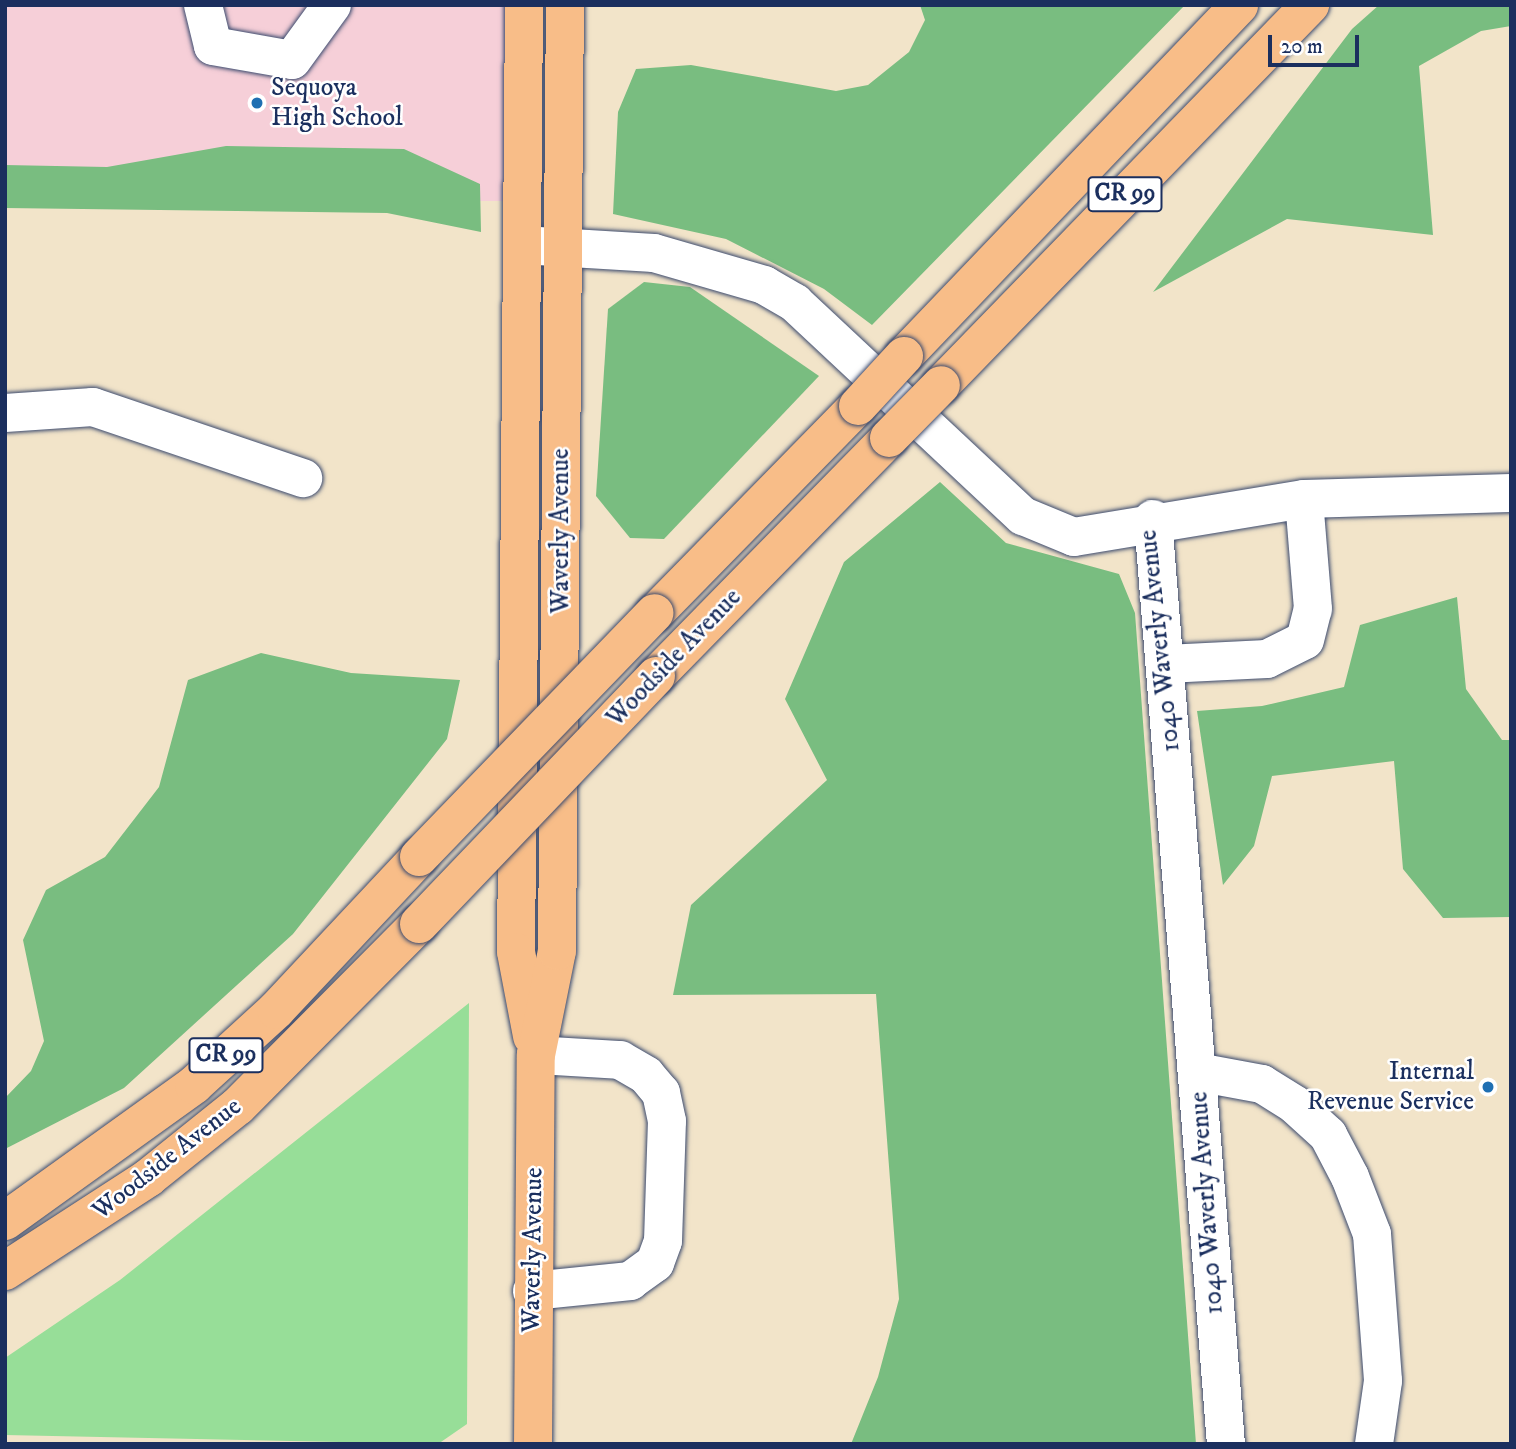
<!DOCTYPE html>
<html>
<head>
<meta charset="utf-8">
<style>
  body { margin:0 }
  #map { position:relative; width:1516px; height:1449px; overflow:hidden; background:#f2e4c9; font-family:"IM FELL DW Pica",serif }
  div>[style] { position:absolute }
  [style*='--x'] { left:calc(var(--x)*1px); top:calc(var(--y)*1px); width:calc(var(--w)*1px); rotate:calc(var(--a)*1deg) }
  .built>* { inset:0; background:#f6cfd8; transform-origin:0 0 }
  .green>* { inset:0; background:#97de98 }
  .forest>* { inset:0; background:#79bd80 }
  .roads { filter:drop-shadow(0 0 2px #3b4a6e) drop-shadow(0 0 2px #3b4a6e) }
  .minor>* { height:38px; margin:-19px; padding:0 19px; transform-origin:19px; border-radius:19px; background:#fff }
  .major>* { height:38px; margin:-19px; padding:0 19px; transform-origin:19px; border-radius:19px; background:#f8bd88 }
  .bridges { filter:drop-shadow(0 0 2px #3b4a6e) drop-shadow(0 0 2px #3b4a6e) }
  .major-bridge>* { height:38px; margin:-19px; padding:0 19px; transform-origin:19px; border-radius:19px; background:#f8bd88 }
  .dots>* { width:19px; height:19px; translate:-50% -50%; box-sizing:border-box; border:4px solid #fff; border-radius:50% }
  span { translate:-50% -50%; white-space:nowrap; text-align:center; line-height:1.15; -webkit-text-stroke:5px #fff; paint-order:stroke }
  .shield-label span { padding:2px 5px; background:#fff; border:2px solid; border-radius:5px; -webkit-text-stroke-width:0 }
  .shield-label { font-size:24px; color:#1b2f5e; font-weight:700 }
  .poi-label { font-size:26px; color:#1b2f5e }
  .left { translate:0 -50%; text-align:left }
  .right { translate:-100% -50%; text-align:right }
  .street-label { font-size:26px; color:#1b2f5e }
  .frame { position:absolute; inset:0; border:7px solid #1b2f5e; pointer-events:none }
  .scale { position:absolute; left:1268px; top:35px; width:91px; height:32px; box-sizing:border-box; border:4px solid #1b2f5e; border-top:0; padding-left:9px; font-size:21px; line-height:24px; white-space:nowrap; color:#1b2f5e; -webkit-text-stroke:5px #fff; paint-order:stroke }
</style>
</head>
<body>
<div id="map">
  <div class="built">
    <i style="left:5px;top:5px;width:505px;height:196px"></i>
  </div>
  <div class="green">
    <i style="clip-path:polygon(469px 1003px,467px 1424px,438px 1444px,5px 1435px,5px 1358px,120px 1280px)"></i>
  </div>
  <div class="forest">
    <i style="clip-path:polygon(920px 5px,1185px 5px,872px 325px,824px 289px,726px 239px,613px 214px,618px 112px,636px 69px,691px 65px,836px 91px,868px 85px,909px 52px,925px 20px)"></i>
    <i style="clip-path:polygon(1379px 5px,1511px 5px,1511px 26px,1481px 31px,1419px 66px,1433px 235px,1287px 219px,1153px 292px,1352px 29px)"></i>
    <i style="clip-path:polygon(226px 146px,404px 149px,480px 184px,481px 232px,387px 213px,5px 208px,5px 165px,107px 167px)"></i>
    <i style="clip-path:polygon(644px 282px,690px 287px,819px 376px,664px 539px,630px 538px,596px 496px,608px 309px)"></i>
    <i style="clip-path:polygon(940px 482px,1006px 543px,1119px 574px,1135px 613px,1196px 1444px,851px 1444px,878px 1377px,899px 1299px,876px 994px,673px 995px,691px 905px,827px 780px,785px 699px,844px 562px)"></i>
    <i style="clip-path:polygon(1457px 597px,1466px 689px,1502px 740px,1511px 740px,1511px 917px,1443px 918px,1403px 869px,1394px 761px,1272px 776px,1254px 846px,1223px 885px,1197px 711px,1262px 706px,1344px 687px,1360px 625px)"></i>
    <i style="clip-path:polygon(261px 653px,351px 673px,460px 680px,447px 739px,293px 934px,124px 1088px,5px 1149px,5px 1098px,31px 1071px,44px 1041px,23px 940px,46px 890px,105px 857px,159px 787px,188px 680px)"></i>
  </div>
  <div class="roads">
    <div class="minor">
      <i style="--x:203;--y:5;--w:42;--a:76.3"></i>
      <i style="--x:213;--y:46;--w:80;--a:10"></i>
      <i style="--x:292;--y:60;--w:68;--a:-54"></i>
      <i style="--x:522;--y:245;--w:132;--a:3.5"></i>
      <i style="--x:654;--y:253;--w:115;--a:16.2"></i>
      <i style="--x:764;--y:285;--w:36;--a:30"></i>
      <i style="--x:795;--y:303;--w:312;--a:43.1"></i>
      <i style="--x:1023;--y:516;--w:55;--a:22.4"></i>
      <i style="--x:1074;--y:537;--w:233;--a:-9.4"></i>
      <i style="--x:1304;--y:499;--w:207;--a:-1.7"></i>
      <i style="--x:5;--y:413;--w:88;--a:-3.9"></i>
      <i style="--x:93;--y:407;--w:222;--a:18.7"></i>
      <i style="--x:1153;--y:519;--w:928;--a:85.49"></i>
      <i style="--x:1166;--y:664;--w:101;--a:-2.8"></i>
      <i style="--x:1267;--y:659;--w:42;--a:-26.6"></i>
      <i style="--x:1305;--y:640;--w:32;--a:-76"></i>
      <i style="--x:1313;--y:609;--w:110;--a:-94.7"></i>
      <i style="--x:1197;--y:1072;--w:66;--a:10.5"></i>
      <i style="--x:1262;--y:1084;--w:39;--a:32"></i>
      <i style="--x:1295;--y:1105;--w:45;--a:42.3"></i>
      <i style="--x:1328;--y:1135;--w:47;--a:62.4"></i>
      <i style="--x:1350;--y:1177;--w:61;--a:68.9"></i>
      <i style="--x:1372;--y:1234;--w:147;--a:85.7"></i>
      <i style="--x:1383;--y:1381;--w:64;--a:98.1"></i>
      <i style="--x:532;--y:1291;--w:99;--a:-5.8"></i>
      <i style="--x:630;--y:1281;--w:31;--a:-36"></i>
      <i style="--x:655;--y:1263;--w:23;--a:-70"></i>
      <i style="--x:663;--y:1241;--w:120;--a:-88.1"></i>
      <i style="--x:667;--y:1121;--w:29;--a:-102"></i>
      <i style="--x:661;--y:1093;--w:23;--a:-130"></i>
      <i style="--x:646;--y:1075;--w:30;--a:-150"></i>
      <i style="--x:620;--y:1060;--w:84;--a:-176.6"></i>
    </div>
    <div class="major">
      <i style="--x:524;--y:5;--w:947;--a:90.48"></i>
      <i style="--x:516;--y:952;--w:86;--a:79.2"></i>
      <i style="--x:904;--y:356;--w:485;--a:-46.3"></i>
      <i style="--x:941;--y:385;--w:530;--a:-45.84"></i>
      <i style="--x:655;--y:613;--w:290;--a:-45.6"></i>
      <i style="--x:656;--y:676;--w:333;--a:-45.6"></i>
      <i style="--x:5;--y:1221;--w:233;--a:-35.7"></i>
      <i style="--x:194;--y:1085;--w:111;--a:-42.4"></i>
      <i style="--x:276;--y:1010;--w:209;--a:-46.9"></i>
      <i style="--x:5;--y:1271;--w:171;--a:-33"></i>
      <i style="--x:148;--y:1178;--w:115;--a:-38.7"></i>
      <i style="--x:238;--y:1106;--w:257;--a:-45.2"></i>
      <i style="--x:533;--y:1444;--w:389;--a:-89.6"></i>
      <i style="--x:536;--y:1055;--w:106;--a:-78.6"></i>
      <i style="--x:557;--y:951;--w:946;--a:-89.52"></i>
    </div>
  </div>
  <div class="bridges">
    <div class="major-bridge">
      <i style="--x:858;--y:406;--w:68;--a:-47.4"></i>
      <i style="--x:889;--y:438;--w:74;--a:-45.5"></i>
      <i style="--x:419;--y:857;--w:339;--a:-46"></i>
      <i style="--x:419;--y:924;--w:343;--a:-46.3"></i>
    </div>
  </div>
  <div class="dots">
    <i style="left:257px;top:103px;background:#1f6fb2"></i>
    <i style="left:1488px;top:1087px;background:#1f6fb2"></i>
  </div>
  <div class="shield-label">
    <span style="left:1125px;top:194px">CR 99</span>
    <span style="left:226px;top:1055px">CR 99</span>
  </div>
  <div class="poi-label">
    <span class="left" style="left:271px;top:103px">Sequoya<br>High School</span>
    <span class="right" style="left:1474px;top:1087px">Internal<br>Revenue Service</span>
  </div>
  <div class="street-label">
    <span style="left:561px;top:531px;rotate:-90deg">Waverly Avenue</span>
    <span style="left:1160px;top:641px;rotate:-96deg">1040 Waverly Avenue</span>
    <span style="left:674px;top:658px;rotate:-46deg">Woodside Avenue</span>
    <span style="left:167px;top:1159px;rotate:-38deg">Woodside Avenue</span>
    <span style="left:1207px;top:1203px;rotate:-94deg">1040 Waverly Avenue</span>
    <span style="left:533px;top:1250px;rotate:-89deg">Waverly Avenue</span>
  </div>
  <div class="frame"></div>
  <div class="scale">20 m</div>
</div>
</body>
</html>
